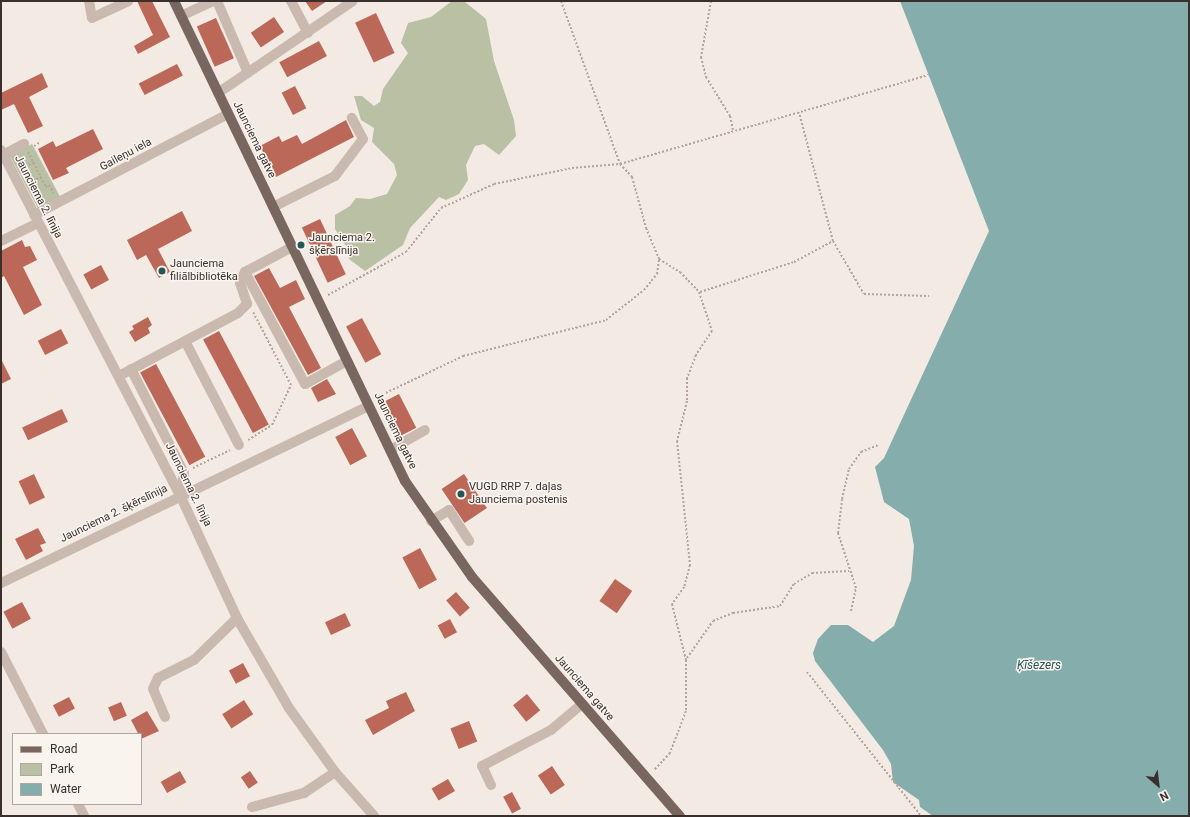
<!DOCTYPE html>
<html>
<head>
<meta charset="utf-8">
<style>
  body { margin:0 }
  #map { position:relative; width:1190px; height:817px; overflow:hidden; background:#f2eae3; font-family:Roboto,sans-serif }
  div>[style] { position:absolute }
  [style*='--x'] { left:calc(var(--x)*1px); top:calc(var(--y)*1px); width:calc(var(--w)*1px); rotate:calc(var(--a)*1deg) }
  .green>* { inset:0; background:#b9c0a4; transform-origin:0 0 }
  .water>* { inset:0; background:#84adab }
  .building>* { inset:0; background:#bb6858; transform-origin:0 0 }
  .path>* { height:2px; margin-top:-1px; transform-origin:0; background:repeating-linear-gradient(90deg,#b5a399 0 2px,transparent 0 4px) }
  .minor>* { height:10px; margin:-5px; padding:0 5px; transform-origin:5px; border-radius:5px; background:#cab9af }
  .major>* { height:10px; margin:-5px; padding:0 5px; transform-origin:5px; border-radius:5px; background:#79665f }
  .dots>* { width:11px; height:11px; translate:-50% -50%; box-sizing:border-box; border:2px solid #faf4ef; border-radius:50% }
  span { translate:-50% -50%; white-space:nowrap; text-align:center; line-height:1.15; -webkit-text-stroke:3px #faf4ef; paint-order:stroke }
  .street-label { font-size:11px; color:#39302d }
  .poi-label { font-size:11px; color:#39302d }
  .left { translate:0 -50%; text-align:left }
  .water-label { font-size:12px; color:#255757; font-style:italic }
  .frame { position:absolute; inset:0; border:2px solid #39302d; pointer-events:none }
  .legend { position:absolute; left:12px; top:733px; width:130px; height:72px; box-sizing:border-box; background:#faf4ef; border:1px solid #ada6a1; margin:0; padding:5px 7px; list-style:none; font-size:12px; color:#39302d }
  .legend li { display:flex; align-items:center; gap:8px; height:20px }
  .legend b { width:20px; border:1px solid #ada6a1 }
  .north { position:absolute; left:1138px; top:765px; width:40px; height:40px; -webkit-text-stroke:3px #faf4ef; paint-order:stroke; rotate:152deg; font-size:11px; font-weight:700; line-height:16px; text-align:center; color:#39302d }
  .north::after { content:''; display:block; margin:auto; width:14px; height:18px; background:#39302d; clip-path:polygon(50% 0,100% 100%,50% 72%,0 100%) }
</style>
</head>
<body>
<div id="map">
  <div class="green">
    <i style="clip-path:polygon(452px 1px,465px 2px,486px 19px,494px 61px,514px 120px,516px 136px,499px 155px,484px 144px,475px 146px,466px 165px,468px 180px,459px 194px,446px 200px,439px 197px,410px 228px,403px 245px,365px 271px,349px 259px,346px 246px,335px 229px,335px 215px,350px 206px,356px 198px,370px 199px,387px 194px,397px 175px,394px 164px,372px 142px,374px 128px,361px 120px,354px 96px,362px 96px,374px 106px,380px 102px,383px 89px,408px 53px,401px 43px,408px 23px,431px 17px)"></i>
    <i style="left:32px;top:144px;width:60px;height:25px;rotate:62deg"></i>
  </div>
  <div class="water">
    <i style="clip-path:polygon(900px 1px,1189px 1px,1189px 816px,933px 816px,920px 807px,919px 800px,893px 782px,891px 764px,883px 750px,815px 661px,813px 653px,818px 639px,831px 625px,848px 625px,873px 642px,894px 626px,911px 580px,914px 546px,909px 519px,884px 502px,875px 467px,884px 458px,989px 231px)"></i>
  </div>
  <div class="building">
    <i style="clip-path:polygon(137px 1px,152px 1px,170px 37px,138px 54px,134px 46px,153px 35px)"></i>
    <i style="clip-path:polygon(305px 1px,327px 1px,312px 11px)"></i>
    <i style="left:376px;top:13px;width:44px;height:23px;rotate:65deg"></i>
    <i style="left:274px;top:17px;width:18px;height:28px;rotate:56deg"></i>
    <i style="left:216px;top:18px;width:44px;height:21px;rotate:66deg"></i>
    <i style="left:319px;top:41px;width:17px;height:45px;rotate:62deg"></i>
    <i style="left:177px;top:64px;width:13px;height:43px;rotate:63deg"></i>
    <i style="clip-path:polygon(42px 73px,48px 87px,29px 97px,43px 126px,28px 133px,14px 104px,1px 110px,1px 93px)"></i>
    <i style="left:295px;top:86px;width:25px;height:15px;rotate:63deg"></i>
    <i style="clip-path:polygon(346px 120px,354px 137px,276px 177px,260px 146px,279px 136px,282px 142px,297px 135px,302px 144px)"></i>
    <i style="clip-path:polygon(93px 129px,103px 149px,66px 168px,69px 173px,53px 180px,38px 149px,53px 141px,56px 147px)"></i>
    <i style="clip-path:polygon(182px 211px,192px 231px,158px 249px,170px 272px,159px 278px,146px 255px,137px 260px,127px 240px)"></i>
    <i style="left:320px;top:219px;width:61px;height:20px;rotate:65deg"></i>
    <i style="clip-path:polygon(22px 240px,25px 247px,30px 246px,37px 260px,23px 267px,42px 305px,24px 315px,4px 276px,1px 278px,1px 251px)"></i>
    <i style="left:101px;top:265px;width:17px;height:20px;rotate:62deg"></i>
    <i style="clip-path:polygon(269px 268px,280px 288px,296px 280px,305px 299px,289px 307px,321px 368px,308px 375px,254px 276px)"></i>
    <i style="clip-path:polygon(148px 317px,152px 325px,148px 328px,150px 333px,135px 342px,129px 332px,134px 329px,132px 326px)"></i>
    <i style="left:362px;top:318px;width:41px;height:18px;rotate:62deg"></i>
    <i style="left:61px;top:329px;width:16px;height:26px;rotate:63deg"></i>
    <i style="left:219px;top:331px;width:106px;height:18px;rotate:62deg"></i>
    <i style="clip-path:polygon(1px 359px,11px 379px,1px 384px)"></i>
    <i style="left:156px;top:364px;width:105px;height:18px;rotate:62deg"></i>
    <i style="clip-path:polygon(327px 379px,336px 394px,318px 402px,311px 388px)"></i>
    <i style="left:399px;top:394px;width:38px;height:18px;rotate:63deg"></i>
    <i style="left:62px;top:409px;width:14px;height:44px;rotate:65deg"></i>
    <i style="left:352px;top:428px;width:32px;height:19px;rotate:62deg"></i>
    <i style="left:34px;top:474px;width:26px;height:17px;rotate:65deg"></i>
    <i style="left:464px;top:474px;width:41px;height:27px;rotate:56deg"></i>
    <i style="clip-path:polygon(38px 528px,46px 543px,40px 545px,43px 551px,26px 560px,15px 539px)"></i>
    <i style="left:420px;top:548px;width:36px;height:20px;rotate:62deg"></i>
    <i style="left:615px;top:579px;width:21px;height:27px;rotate:35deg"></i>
    <i style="left:456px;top:592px;width:21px;height:13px;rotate:49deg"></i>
    <i style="left:22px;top:602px;width:19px;height:21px;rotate:62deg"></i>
    <i style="left:345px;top:613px;width:14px;height:22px;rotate:65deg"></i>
    <i style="left:450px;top:619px;width:15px;height:14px;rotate:62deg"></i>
    <i style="left:243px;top:663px;width:15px;height:16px;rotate:62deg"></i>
    <i style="clip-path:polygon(406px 692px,415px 711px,373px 735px,365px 720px,389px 708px,386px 701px)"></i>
    <i style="left:527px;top:694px;width:21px;height:18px;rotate:51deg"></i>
    <i style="left:69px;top:697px;width:13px;height:18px;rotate:63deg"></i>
    <i style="left:244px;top:700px;width:17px;height:26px;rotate:57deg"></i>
    <i style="left:121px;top:702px;width:15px;height:14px;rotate:67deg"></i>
    <i style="clip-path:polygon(147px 711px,159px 731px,141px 739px,131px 720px)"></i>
    <i style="left:469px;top:721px;width:22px;height:20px;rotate:68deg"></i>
    <i style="left:552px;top:766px;width:23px;height:17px;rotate:56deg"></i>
    <i style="left:180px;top:771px;width:13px;height:22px;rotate:61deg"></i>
    <i style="left:250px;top:771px;width:14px;height:11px;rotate:56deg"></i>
    <i style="left:448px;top:779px;width:14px;height:19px;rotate:60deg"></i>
    <i style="left:512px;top:792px;width:19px;height:10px;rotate:62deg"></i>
  </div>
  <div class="path">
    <i style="--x:561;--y:1;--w:173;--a:70.1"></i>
    <i style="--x:620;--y:164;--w:18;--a:47"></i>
    <i style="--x:632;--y:177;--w:53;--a:74.6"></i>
    <i style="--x:646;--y:228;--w:34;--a:67"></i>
    <i style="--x:659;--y:259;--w:25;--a:32"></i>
    <i style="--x:680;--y:272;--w:28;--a:46"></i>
    <i style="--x:699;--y:292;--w:41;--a:71.6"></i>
    <i style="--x:712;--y:331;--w:29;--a:124"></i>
    <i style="--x:696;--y:355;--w:25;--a:111"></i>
    <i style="--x:687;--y:378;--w:23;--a:90"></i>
    <i style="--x:687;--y:401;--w:41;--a:104"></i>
    <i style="--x:677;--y:441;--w:125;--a:84"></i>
    <i style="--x:690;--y:565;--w:23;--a:105"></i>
    <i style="--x:684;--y:587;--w:21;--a:125"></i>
    <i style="--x:672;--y:604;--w:58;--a:76"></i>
    <i style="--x:686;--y:660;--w:51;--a:90"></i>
    <i style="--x:686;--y:711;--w:45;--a:110.9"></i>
    <i style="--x:670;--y:753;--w:23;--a:133"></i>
    <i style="--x:711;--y:1;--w:57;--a:100.1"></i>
    <i style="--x:701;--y:57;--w:21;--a:76"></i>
    <i style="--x:706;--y:77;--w:46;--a:58.4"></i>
    <i style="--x:730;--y:116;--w:14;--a:78"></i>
    <i style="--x:34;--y:146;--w:6;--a:-31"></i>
    <i style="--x:28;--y:152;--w:39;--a:63"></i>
    <i style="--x:46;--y:187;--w:4;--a:-34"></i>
    <i style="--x:49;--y:185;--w:9;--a:58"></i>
    <i style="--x:34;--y:162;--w:10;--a:151"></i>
    <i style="--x:25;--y:167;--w:16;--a:60"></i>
    <i style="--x:33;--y:181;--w:9;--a:-27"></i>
    <i style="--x:833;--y:241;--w:61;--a:59.7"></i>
    <i style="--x:864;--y:294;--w:65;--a:1.8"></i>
    <i style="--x:700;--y:292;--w:99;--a:-17.7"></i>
    <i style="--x:794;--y:262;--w:44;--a:-28.3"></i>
    <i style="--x:833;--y:241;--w:133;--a:-104.8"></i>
    <i style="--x:328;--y:295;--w:89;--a:-28.9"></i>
    <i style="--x:406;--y:252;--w:56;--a:-51.5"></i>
    <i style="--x:441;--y:208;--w:58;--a:-24.4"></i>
    <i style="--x:494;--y:184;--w:80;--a:-11.6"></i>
    <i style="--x:572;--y:168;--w:48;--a:-4.8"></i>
    <i style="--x:620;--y:164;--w:321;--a:-16.1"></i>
    <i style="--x:375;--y:398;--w:98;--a:-25.5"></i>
    <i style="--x:463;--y:356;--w:147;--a:-14.1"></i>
    <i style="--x:606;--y:320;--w:48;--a:-38.3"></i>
    <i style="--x:644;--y:290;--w:21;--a:-51"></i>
    <i style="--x:657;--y:274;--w:15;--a:-82"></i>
    <i style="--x:248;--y:440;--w:28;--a:-32"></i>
    <i style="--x:272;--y:425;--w:44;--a:-64.6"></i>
    <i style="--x:291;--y:385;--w:82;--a:-117.5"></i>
    <i style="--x:193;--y:468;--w:41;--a:-25.9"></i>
    <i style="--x:851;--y:611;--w:24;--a:-78"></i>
    <i style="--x:856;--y:588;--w:58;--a:-108.1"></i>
    <i style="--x:838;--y:533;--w:34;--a:-83"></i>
    <i style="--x:842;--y:499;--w:31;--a:-77"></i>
    <i style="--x:849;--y:469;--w:21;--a:-55"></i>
    <i style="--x:861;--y:452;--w:18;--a:-22"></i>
    <i style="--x:687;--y:658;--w:45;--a:-54.9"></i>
    <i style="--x:713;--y:621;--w:22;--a:-22"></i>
    <i style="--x:733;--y:613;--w:48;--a:-8.5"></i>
    <i style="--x:780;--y:606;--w:26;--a:-58"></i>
    <i style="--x:794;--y:584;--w:21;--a:-31"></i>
    <i style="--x:812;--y:573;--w:37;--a:-3"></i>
    <i style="--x:807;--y:672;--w:184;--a:51.6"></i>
  </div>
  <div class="minor">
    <i style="--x:89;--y:1;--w:17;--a:80"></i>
    <i style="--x:92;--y:18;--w:40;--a:-25"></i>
    <i style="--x:217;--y:1;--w:78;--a:66.7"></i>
    <i style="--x:291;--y:1;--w:36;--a:62"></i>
    <i style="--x:181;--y:16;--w:35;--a:-25"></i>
    <i style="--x:218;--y:93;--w:163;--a:-34.3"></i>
    <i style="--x:1;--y:150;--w:389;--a:62.6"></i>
    <i style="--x:180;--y:495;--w:136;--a:65.1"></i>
    <i style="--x:237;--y:618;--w:104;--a:60"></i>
    <i style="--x:289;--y:708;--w:79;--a:54.3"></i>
    <i style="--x:335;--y:772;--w:59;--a:48.4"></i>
    <i style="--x:3;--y:155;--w:24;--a:-28"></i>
    <i style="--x:273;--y:207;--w:69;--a:-26.6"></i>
    <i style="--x:335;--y:176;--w:46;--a:-52.9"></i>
    <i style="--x:363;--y:139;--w:24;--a:-118"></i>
    <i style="--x:34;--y:215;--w:219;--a:-27.5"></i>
    <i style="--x:1;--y:241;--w:41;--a:-25.9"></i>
    <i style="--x:245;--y:272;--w:127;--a:61.8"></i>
    <i style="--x:305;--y:384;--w:48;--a:-28.7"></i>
    <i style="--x:185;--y:341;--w:117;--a:62.6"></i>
    <i style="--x:131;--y:369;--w:117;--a:63"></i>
    <i style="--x:184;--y:473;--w:22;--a:100"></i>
    <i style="--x:119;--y:376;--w:135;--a:-27.9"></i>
    <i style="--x:238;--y:313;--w:13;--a:-45"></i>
    <i style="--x:247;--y:304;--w:22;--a:-108"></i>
    <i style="--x:240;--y:283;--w:12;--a:-66"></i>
    <i style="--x:245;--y:272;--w:53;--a:-28"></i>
    <i style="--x:390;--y:450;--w:40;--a:-29.7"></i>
    <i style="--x:431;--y:521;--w:21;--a:-31"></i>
    <i style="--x:449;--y:510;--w:37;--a:57"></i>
    <i style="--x:1;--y:583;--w:408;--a:-25.7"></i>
    <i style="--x:1;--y:652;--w:92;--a:62.9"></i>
    <i style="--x:165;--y:717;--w:30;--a:-113"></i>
    <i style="--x:153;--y:689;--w:12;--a:-66"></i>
    <i style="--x:158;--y:678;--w:40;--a:-26.6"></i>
    <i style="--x:194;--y:660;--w:60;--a:-44.3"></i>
    <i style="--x:491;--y:785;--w:21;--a:-115"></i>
    <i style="--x:482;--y:766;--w:78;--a:-27.6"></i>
    <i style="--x:551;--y:730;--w:40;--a:-40"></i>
    <i style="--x:78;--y:804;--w:13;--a:63"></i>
    <i style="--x:252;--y:807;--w:54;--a:-15.1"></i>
    <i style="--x:304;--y:793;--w:37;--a:-34"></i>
  </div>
  <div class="major">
    <i style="--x:174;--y:1;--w:533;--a:64.3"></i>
    <i style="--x:405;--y:481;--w:117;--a:55.1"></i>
    <i style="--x:472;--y:577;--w:317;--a:49"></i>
  </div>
  <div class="dots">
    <i style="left:301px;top:245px;background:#255757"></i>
    <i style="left:162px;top:271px;background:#255757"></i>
    <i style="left:461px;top:494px;background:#255757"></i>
  </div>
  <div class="street-label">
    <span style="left:254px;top:140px;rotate:64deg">Jaunciema gatve</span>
    <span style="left:126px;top:155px;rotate:-28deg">Gaileņu iela</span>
    <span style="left:38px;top:197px;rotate:63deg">Jaunciema 2. līnija</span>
    <span style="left:395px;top:431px;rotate:64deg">Jaunciema gatve</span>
    <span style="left:188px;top:485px;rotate:64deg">Jaunciema 2. līnija</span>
    <span style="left:114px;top:514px;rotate:-26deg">Jaunciema 2. šķērslīnija</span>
    <span style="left:584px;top:688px;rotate:49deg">Jaunciema gatve</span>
  </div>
  <div class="poi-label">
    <span class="left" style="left:309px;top:245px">Jaunciema 2.<br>šķērslīnija</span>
    <span class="left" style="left:170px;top:271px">Jaunciema<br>filiālbibliotēka</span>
    <span class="left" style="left:469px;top:494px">VUGD RRP 7. daļas<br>Jaunciema postenis</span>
  </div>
  <div class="water-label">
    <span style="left:1039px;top:666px">Ķīšezers</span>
  </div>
  <div class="frame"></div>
  <ul class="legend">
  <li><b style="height:5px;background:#79665f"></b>Road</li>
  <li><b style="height:11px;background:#b9c0a4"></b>Park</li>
  <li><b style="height:11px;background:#84adab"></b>Water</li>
  </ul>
  <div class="north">N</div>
</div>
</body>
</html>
